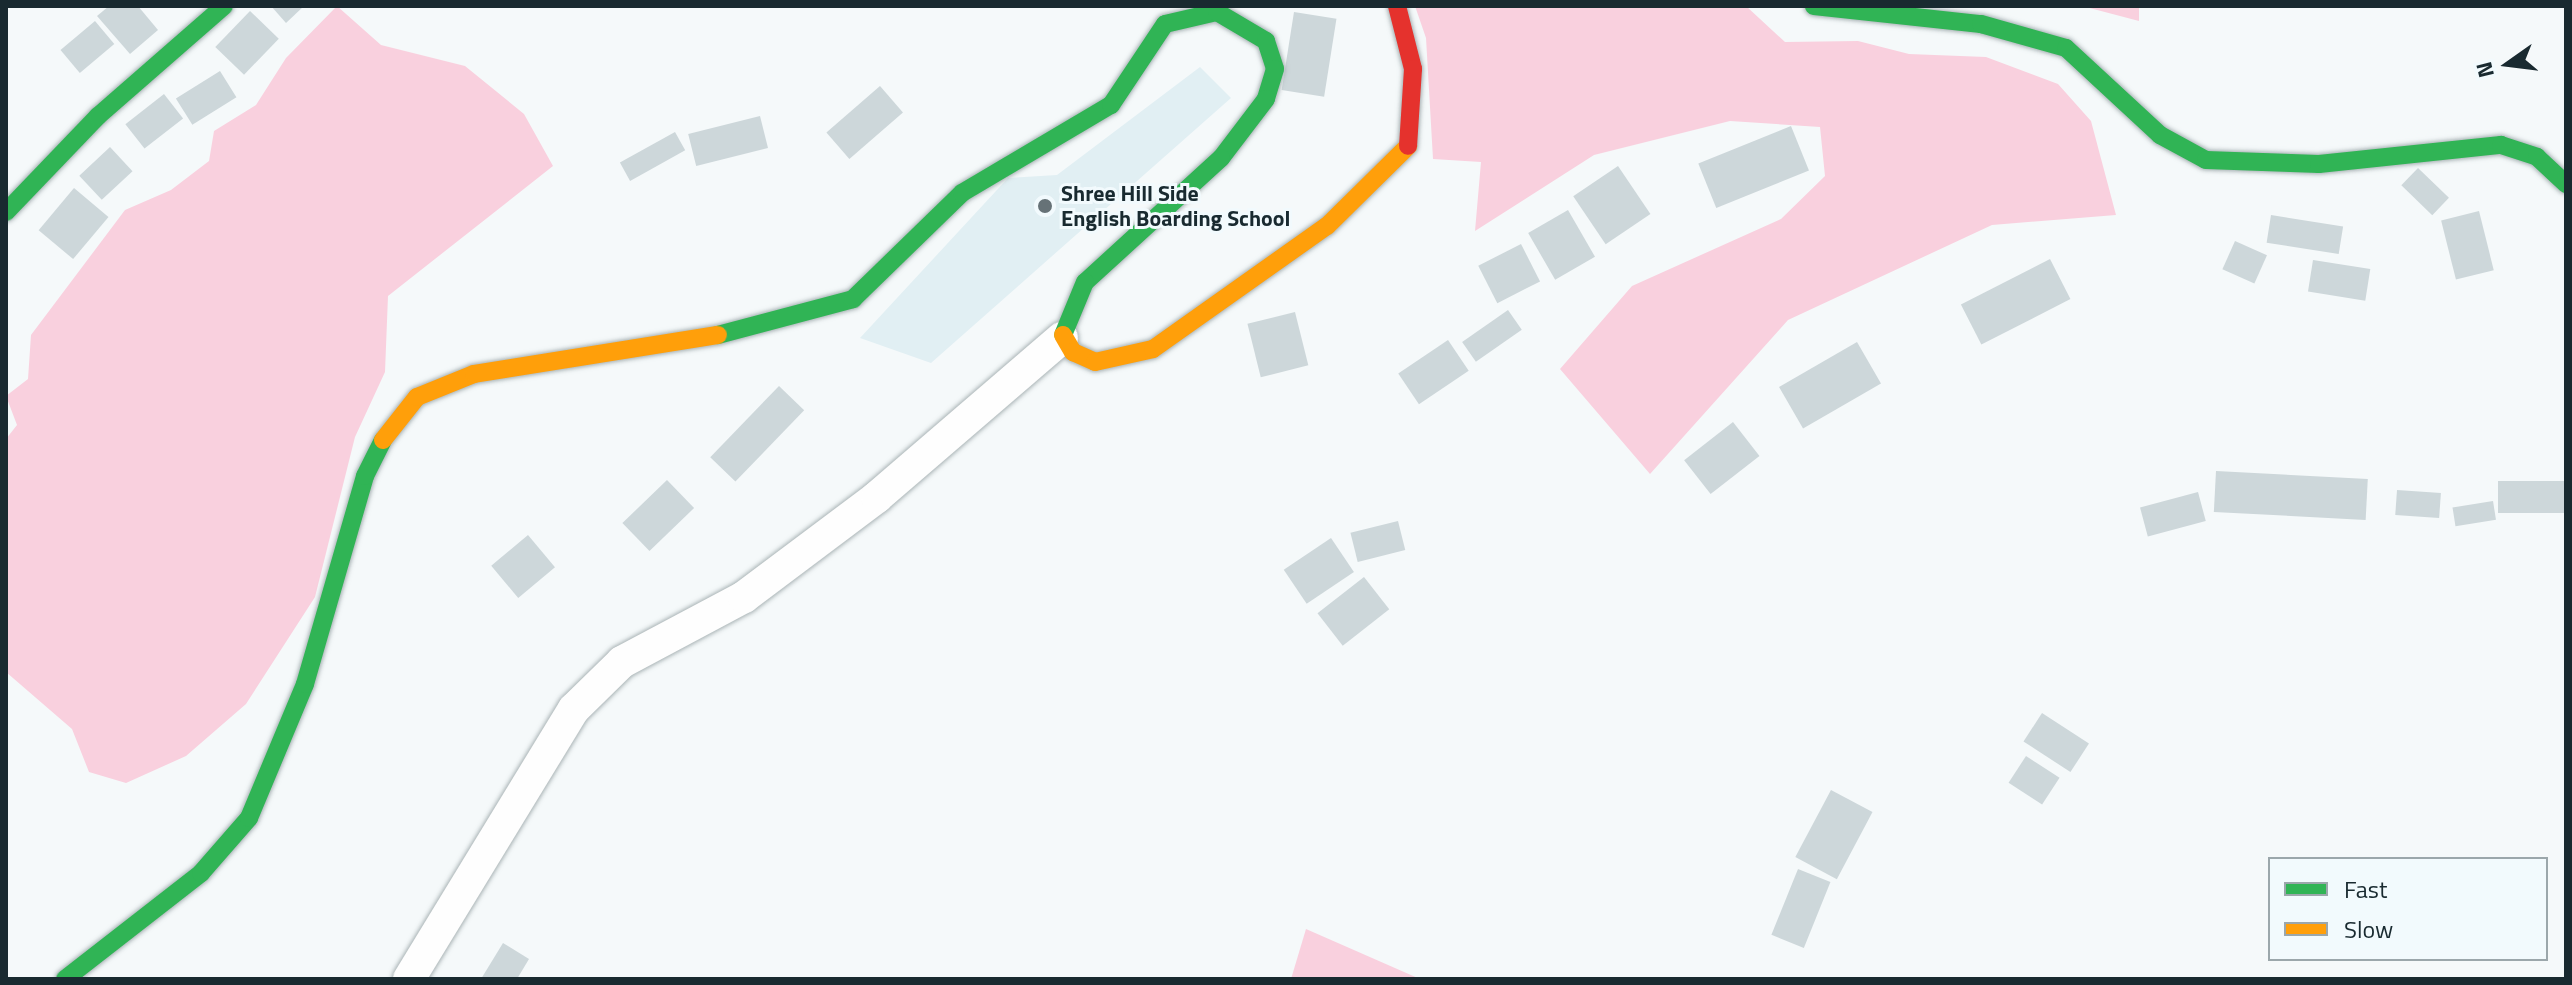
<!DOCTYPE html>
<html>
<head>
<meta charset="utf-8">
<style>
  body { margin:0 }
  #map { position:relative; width:2572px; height:985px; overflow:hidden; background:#f5f9fa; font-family:"Titillium Web",sans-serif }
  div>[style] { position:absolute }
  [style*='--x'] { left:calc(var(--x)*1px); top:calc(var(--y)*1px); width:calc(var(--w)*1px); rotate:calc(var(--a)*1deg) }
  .built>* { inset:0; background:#e1eff3 }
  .green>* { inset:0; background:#f9d0de }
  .building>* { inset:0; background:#cdd7da; transform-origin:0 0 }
  .roads { filter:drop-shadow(0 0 2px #aab4b6) drop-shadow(0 0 2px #aab4b6) }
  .street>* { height:32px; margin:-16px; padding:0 16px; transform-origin:16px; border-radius:16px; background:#fefefe }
  .fast>* { height:18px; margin:-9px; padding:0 9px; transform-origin:9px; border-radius:9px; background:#30b455 }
  .slow>* { height:18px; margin:-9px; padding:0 9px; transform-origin:9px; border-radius:9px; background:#ff9f0a }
  .jam>* { height:18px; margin:-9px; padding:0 9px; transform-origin:9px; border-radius:9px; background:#e5322d }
  .dots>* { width:22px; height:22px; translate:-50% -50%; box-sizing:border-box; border:4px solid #f2fafd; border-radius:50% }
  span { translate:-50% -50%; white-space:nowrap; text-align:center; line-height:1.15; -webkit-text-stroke:6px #f2fafd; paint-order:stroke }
  .poi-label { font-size:22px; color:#192a30; font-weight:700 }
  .left { translate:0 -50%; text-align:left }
  .frame { position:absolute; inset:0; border:8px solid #192a30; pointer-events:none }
  .legend { position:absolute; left:2268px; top:857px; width:280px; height:104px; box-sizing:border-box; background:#f2fafd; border:2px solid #9ba7ab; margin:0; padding:10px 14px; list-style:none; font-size:24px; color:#192a30 }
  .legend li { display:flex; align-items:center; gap:16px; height:40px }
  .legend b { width:40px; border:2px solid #9ba7ab }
  .north { position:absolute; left:2468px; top:24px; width:80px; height:80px; -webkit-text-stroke:6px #f2fafd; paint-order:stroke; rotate:256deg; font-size:22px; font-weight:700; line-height:32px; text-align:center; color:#192a30 }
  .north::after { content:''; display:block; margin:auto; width:28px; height:36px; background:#192a30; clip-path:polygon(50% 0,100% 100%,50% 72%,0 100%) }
</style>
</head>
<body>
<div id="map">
  <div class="built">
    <i style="clip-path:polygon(1200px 67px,1231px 98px,931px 363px,860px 338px,1008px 178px,1057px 175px)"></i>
  </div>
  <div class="green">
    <i style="clip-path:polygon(337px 6px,381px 45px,465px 66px,524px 114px,553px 166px,388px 296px,385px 372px,355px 437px,315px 597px,246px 704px,186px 756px,126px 783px,89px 772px,72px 729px,6px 672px,6px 439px,17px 425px,6px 396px,28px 379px,31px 335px,125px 210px,171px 190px,209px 161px,214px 131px,256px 105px,286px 58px)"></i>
    <i style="clip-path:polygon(1415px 6px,1746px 6px,1785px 42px,1858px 41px,1909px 54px,1986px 57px,2058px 84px,2091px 121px,2116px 215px,1992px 225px,1788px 320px,1650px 474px,1560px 369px,1632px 286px,1781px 219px,1825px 176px,1820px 127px,1730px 121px,1594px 155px,1475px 231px,1481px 162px,1433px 159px,1426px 38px)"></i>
    <i style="clip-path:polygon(2082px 6px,2139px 6px,2139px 21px)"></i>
    <i style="clip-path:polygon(1306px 929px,1420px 979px,1291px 979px)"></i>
  </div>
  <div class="building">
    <i style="clip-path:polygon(109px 6px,138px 6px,158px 30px,130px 54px,97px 16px)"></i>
    <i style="clip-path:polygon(271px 6px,304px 6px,286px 23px)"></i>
    <i style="left:250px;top:11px;width:40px;height:50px;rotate:44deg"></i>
    <i style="left:1294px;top:12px;width:43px;height:79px;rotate:9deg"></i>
    <i style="left:95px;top:21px;width:30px;height:45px;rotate:50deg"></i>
    <i style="left:220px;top:71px;width:31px;height:52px;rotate:58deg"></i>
    <i style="left:880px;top:86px;width:35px;height:71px;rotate:49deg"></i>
    <i style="left:164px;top:94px;width:31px;height:49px;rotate:52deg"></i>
    <i style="left:760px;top:116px;width:33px;height:74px;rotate:76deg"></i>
    <i style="left:1791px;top:126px;width:48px;height:100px;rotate:68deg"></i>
    <i style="left:675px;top:132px;width:21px;height:63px;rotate:61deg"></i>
    <i style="left:110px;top:147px;width:33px;height:42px;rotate:47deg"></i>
    <i style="left:1618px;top:166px;width:58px;height:54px;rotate:56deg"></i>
    <i style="left:2418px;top:168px;width:43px;height:24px;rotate:44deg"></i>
    <i style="left:74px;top:188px;width:45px;height:55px;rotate:40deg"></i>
    <i style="left:1568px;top:210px;width:54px;height:46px;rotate:60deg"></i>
    <i style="left:2479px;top:211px;width:61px;height:39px;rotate:76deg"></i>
    <i style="left:2271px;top:215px;width:73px;height:28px;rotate:9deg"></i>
    <i style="left:2235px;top:241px;width:35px;height:31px;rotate:24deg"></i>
    <i style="left:1521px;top:244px;width:42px;height:48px;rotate:63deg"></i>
    <i style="left:2050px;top:259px;width:45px;height:100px;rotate:63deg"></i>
    <i style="left:2313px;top:260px;width:58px;height:32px;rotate:9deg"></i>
    <i style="left:1508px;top:310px;width:24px;height:56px;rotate:55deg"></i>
    <i style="left:1295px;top:312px;width:55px;height:49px;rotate:76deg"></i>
    <i style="left:1448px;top:340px;width:37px;height:60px;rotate:56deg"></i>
    <i style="left:1857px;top:342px;width:48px;height:90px;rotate:60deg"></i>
    <i style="left:779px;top:386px;width:35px;height:99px;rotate:44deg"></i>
    <i style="left:1733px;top:422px;width:43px;height:62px;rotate:52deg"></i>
    <i style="left:2216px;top:471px;width:152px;height:41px;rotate:3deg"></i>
    <i style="left:667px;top:480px;width:39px;height:62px;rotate:46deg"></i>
    <i style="left:2566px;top:481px;width:32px;height:68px;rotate:90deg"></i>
    <i style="left:2397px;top:490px;width:44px;height:25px;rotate:4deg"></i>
    <i style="left:2198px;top:492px;width:30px;height:60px;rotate:75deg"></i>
    <i style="left:2493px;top:501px;width:19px;height:41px;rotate:81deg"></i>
    <i style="left:1398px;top:521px;width:30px;height:49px;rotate:76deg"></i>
    <i style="left:528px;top:535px;width:42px;height:48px;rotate:50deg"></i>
    <i style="left:1331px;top:538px;width:41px;height:57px;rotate:56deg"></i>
    <i style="left:1364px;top:577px;width:41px;height:59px;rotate:52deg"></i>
    <i style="left:2042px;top:713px;width:56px;height:34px;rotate:33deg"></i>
    <i style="left:2026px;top:756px;width:40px;height:32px;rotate:33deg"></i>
    <i style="left:1831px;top:790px;width:47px;height:76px;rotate:28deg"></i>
    <i style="left:1798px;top:869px;width:35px;height:71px;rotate:22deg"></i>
    <i style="clip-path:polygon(503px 943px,529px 959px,517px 979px,481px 979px)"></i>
  </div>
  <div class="roads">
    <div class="street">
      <i style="--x:409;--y:979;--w:316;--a:-58.6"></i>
      <i style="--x:574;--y:709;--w:67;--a:-44.4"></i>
      <i style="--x:622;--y:662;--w:138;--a:-28"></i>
      <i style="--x:744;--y:597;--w:166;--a:-36.9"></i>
      <i style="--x:877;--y:497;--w:244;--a:-40.7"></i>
    </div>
    <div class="fast">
      <i style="--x:1814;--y:6;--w:168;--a:6.2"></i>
      <i style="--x:1981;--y:24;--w:88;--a:15.8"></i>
      <i style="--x:2066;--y:48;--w:128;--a:42.8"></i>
      <i style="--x:2160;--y:135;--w:52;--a:28.5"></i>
      <i style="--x:2206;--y:160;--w:113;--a:2"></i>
      <i style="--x:2319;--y:164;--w:183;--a:-6"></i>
      <i style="--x:2501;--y:145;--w:38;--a:18"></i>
      <i style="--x:2537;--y:157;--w:40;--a:43"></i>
      <i style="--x:6;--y:212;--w:133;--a:-46.2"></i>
      <i style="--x:98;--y:116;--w:167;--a:-41.1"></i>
      <i style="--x:718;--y:335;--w:140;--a:-14.9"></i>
      <i style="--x:853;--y:299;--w:152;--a:-44.2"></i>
      <i style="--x:962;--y:193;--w:173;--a:-30.6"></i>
      <i style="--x:1111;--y:105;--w:97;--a:-56.3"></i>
      <i style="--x:1165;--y:24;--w:53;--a:-13"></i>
      <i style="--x:1217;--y:12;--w:57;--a:30.6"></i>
      <i style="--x:1266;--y:41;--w:29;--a:72"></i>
      <i style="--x:1275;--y:69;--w:31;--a:107"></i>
      <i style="--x:1266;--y:99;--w:74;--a:127.3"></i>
      <i style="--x:1221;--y:158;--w:184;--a:137.6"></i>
      <i style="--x:1085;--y:282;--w:57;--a:112.5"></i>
      <i style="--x:65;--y:979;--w:172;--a:-37.9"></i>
      <i style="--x:201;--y:873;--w:73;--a:-48.9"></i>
      <i style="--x:249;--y:818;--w:145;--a:-67.3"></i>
      <i style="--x:305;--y:684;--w:216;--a:-73.9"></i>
      <i style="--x:365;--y:476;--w:40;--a:-63.4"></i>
    </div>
    <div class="slow">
      <i style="--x:1063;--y:335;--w:20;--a:60"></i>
      <i style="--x:1073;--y:352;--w:24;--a:24"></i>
      <i style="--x:1095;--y:362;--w:59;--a:-12.6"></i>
      <i style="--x:1153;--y:349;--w:213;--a:-35.3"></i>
      <i style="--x:1327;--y:226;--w:114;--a:-44.6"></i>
      <i style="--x:383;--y:440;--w:55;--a:-51.7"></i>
      <i style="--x:417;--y:397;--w:61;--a:-22"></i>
      <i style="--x:474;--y:374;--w:247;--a:-9.1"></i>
    </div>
    <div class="jam">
      <i style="--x:1397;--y:6;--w:65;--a:75.7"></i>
      <i style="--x:1413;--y:69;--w:77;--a:93.7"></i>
    </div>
  </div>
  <div class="dots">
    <i style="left:1045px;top:206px;background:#667277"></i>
  </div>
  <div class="poi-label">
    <span class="left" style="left:1061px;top:206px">Shree Hill Side<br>English Boarding School</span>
  </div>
  <div class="frame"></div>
  <ul class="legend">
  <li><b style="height:10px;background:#30b455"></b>Fast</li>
  <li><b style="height:10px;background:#ff9f0a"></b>Slow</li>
  </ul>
  <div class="north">N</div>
</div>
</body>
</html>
